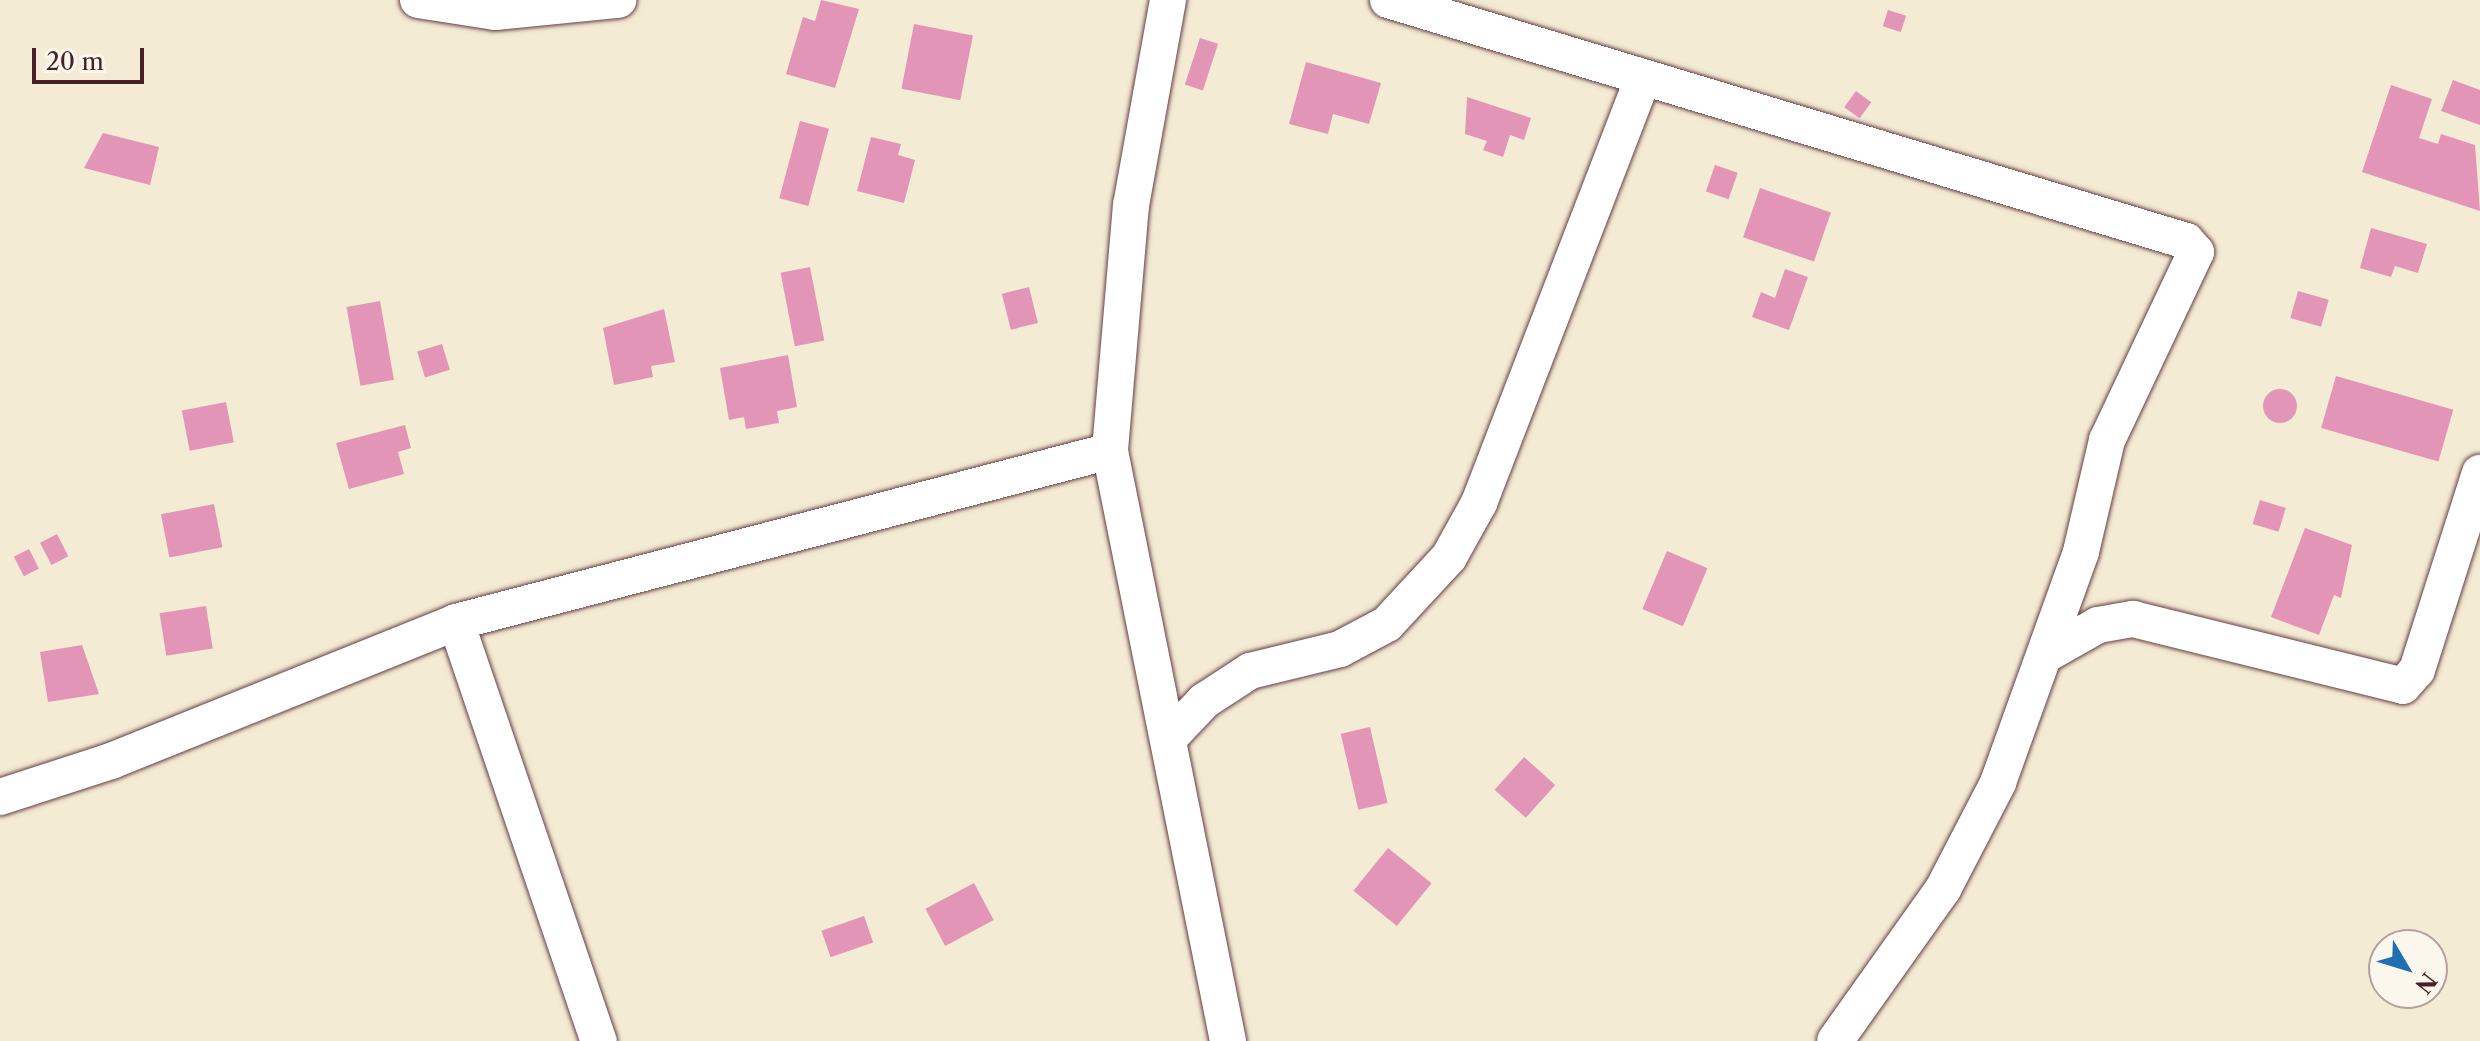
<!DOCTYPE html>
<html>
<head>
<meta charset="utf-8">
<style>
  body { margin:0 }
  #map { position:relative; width:2480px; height:1041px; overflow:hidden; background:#f4ebd4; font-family:"Libre Caslon Text",serif }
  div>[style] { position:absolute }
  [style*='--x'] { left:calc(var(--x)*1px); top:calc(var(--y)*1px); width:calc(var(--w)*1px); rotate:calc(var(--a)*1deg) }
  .building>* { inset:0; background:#e395b8; transform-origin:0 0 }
  .round { border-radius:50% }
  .roads { filter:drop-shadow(0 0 2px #643e44) drop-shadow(0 0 2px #643e44) }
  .street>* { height:36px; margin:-18px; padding:0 18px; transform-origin:18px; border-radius:18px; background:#fff }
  span { translate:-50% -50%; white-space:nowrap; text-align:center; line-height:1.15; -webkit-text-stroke:6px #fbf7ec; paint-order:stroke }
  .north { position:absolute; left:2368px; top:929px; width:80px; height:80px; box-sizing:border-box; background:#fbf7ec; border:2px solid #b4a19f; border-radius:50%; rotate:128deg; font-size:22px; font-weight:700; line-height:32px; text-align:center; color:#4a1f2b }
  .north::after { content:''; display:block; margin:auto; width:28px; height:36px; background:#1f6fb2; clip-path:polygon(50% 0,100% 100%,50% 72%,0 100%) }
  .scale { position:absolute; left:32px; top:48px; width:112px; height:36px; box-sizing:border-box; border:4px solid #4a1f2b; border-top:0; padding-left:10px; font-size:24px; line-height:28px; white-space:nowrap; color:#4a1f2b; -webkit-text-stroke:6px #fbf7ec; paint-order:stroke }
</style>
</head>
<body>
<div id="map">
  <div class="building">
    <i style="clip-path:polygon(821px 0,859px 9px,835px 88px,786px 74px,803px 17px,815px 21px)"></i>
    <i style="left:1888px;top:10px;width:19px;height:17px;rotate:18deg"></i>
    <i style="left:914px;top:24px;width:60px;height:66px;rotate:11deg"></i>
    <i style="left:1200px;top:38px;width:19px;height:49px;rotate:18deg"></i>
    <i style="clip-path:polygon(1306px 62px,1381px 83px,1369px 124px,1333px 114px,1328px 134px,1289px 124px)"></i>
    <i style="clip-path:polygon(2453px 80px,2480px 90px,2480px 125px,2441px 111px)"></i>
    <i style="clip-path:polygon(2391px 85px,2432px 99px,2419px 138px,2438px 144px,2441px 134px,2475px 145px,2480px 211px,2362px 172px)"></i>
    <i style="left:1856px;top:91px;width:19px;height:20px;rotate:36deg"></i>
    <i style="clip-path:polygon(1467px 97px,1531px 118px,1524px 140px,1510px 135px,1503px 157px,1483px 150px,1487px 141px,1465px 134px)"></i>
    <i style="left:800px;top:121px;width:30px;height:80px;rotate:15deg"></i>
    <i style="clip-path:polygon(103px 133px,159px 147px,150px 185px,84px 168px)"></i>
    <i style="clip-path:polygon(871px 137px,901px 144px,898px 155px,915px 160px,904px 203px,857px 191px)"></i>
    <i style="left:1715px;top:165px;width:24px;height:28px;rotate:19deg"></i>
    <i style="left:1760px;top:188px;width:75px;height:52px;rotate:19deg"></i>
    <i style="clip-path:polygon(2371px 228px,2427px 244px,2418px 273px,2395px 266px,2391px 277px,2360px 268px)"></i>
    <i style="left:810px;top:267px;width:75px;height:30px;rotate:79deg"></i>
    <i style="clip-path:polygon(1785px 269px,1808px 277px,1789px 330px,1752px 317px,1761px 292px,1775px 298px)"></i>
    <i style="left:1029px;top:287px;width:37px;height:28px;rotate:76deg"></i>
    <i style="left:2298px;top:291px;width:32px;height:28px;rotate:16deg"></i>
    <i style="left:380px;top:301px;width:80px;height:34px;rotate:80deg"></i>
    <i style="clip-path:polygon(664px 309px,675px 362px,651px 366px,653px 377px,614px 385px,603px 328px)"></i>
    <i style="left:442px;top:344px;width:27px;height:26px;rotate:73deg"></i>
    <i style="clip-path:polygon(788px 355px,797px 407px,777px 411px,779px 423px,746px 429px,744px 417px,729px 420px,720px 368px)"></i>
    <i style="left:2336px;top:376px;width:122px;height:54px;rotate:16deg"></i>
    <i class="round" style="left:2263px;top:389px;width:34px;height:34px"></i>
    <i style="left:226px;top:402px;width:41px;height:45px;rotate:79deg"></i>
    <i style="clip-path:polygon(405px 425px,411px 448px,398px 452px,404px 474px,349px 489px,336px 443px)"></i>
    <i style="left:2260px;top:500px;width:27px;height:25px;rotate:17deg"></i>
    <i style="left:214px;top:504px;width:44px;height:54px;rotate:79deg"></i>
    <i style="clip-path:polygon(2305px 528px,2352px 545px,2341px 598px,2334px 595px,2319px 635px,2271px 617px)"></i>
    <i style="left:57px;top:534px;width:25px;height:19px;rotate:63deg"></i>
    <i style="left:29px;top:549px;width:22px;height:17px;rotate:63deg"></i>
    <i style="left:1667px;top:551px;width:44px;height:63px;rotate:23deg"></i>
    <i style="left:206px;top:606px;width:43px;height:47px;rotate:81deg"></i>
    <i style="clip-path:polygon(82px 645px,99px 694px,48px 702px,40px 652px)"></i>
    <i style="left:1370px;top:727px;width:78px;height:30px;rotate:77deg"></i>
    <i style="left:1524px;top:757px;width:42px;height:44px;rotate:42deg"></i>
    <i style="left:1388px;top:848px;width:56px;height:55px;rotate:39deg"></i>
    <i style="left:974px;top:883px;width:42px;height:55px;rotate:62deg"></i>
    <i style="left:864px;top:916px;width:28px;height:45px;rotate:71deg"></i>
  </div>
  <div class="roads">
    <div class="street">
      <i style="--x:418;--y:0;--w:78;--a:8.9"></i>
      <i style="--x:495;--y:12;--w:124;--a:-5.6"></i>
      <i style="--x:1168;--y:0;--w:208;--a:100.2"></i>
      <i style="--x:1131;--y:205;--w:247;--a:94.9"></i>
      <i style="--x:1110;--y:451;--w:602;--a:78.69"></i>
      <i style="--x:1388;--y:0;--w:834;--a:16.8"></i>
      <i style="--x:2186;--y:241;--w:15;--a:48"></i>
      <i style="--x:2196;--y:252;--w:208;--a:115.3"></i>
      <i style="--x:2107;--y:440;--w:115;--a:103.1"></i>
      <i style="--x:2081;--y:552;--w:245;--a:109.8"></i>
      <i style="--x:1998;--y:783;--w:119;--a:117.4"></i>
      <i style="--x:1943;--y:889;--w:186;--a:125.4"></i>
      <i style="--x:456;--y:622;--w:443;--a:71.2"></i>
      <i style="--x:2045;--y:655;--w:61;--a:-29.5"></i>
      <i style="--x:2098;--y:625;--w:36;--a:-10"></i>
      <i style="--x:2133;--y:619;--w:278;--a:13.9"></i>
      <i style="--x:2403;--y:686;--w:21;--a:-49"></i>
      <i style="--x:2417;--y:670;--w:207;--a:-72.3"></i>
      <i style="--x:1168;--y:739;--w:52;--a:-46.5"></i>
      <i style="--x:1204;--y:701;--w:55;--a:-33.1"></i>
      <i style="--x:1250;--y:671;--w:93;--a:-13.7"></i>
      <i style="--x:1340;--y:649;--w:53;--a:-28"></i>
      <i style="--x:1387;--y:624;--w:91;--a:-47.2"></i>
      <i style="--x:1449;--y:557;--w:62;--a:-60.9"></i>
      <i style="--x:1479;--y:503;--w:456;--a:-68.9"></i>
      <i style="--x:0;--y:797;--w:117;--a:-18"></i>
      <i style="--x:111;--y:761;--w:372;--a:-21.9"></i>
      <i style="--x:456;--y:622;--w:676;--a:-14.65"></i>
    </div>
  </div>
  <div class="north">N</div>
  <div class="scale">20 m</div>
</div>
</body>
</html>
